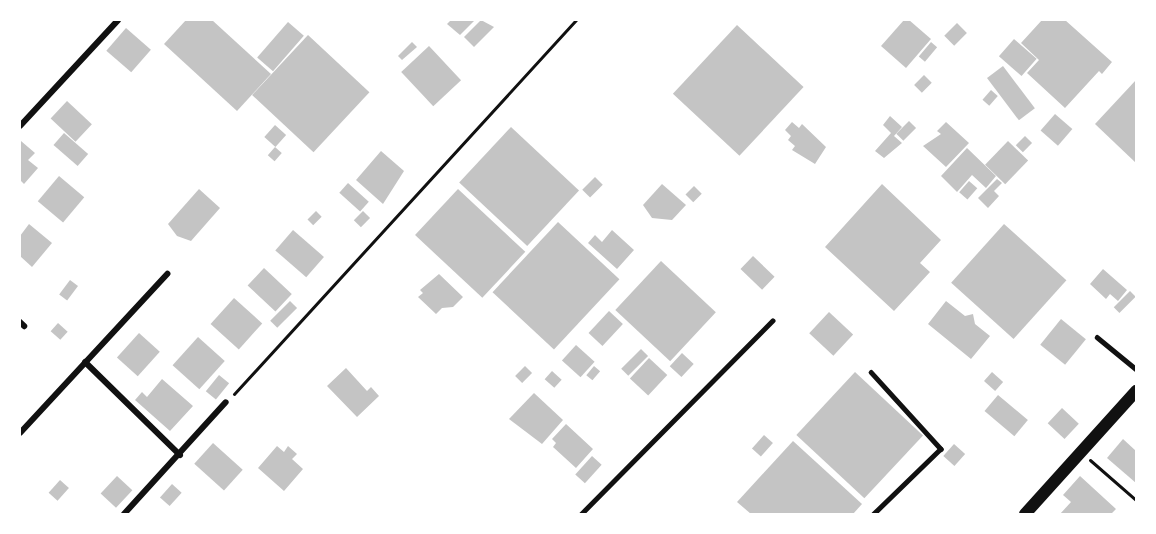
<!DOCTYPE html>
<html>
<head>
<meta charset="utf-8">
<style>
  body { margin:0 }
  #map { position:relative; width:1156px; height:534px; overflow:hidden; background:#fff; font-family:"Work Sans",sans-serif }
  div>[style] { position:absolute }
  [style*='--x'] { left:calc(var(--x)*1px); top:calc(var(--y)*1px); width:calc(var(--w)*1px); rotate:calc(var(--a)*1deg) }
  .building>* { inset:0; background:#c4c4c4; transform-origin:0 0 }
  .path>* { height:3px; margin:-1.5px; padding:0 1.5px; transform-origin:1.5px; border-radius:1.5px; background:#111 }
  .service>* { height:4.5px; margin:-2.25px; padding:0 2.25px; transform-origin:2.25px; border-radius:2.25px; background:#111 }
  .minor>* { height:6px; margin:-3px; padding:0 3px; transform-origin:3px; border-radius:3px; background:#111 }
  .secondary>* { height:12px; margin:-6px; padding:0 6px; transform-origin:6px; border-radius:6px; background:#111 }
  span { translate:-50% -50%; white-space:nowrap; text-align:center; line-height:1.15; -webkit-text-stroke:4.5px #fff; paint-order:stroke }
  .frame { position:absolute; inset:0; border:21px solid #fff; pointer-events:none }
</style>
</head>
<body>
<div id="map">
  <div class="building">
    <i style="clip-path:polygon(186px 20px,212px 20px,271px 74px,237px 111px,164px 44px)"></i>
    <i style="clip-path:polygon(451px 20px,475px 20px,460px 35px,447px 24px)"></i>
    <i style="clip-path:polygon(481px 20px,494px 27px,474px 47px,464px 37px)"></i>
    <i style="clip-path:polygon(904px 20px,909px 20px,931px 39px,906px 68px,881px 46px)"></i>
    <i style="clip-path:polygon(1042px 20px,1065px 20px,1112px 62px,1102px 74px,1099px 71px,1065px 108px,1027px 73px,1039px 60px,1021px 43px)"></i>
    <i style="left:288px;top:22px;width:21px;height:47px;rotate:41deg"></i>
    <i style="left:957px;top:23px;width:14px;height:18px;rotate:45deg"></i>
    <i style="left:737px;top:25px;width:91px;height:94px;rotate:43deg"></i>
    <i style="left:126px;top:28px;width:33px;height:30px;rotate:41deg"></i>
    <i style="left:308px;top:35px;width:84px;height:82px;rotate:43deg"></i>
    <i style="left:1014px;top:39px;width:30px;height:23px;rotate:41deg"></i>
    <i style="clip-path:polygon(412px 42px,417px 47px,402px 60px,398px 56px)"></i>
    <i style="left:931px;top:42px;width:8px;height:19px;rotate:40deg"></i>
    <i style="left:429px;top:46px;width:47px;height:38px;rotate:47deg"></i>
    <i style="left:1003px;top:66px;width:53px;height:20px;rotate:53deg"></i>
    <i style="left:924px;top:75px;width:11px;height:14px;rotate:45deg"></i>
    <i style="clip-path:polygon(1136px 80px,1136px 163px,1095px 124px)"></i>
    <i style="left:991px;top:90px;width:9px;height:13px;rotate:41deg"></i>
    <i style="left:67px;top:101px;width:34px;height:24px;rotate:43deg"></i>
    <i style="left:1055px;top:114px;width:23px;height:22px;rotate:41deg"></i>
    <i style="clip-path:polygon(890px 116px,902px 127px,894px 136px,902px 143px,884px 158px,875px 151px,891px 133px,883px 125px)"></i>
    <i style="left:909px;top:121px;width:10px;height:18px;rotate:45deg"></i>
    <i style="clip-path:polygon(792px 122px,799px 128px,802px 124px,826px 147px,815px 164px,792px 150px,795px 146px,788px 140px,791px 136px,785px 130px)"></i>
    <i style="clip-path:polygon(946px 122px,969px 143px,946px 167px,923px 146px,941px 134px,937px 131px)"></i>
    <i style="left:275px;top:125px;width:15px;height:16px;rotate:42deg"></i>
    <i style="left:511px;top:127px;width:93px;height:76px;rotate:43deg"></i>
    <i style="left:64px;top:133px;width:32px;height:16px;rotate:41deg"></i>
    <i style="left:1025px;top:136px;width:10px;height:13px;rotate:45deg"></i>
    <i style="clip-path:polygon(21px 141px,35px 153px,28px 160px,38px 168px,24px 184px,20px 180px)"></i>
    <i style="left:1008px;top:141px;width:28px;height:33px;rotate:44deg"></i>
    <i style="left:275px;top:147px;width:9px;height:11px;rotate:41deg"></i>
    <i style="clip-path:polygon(967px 148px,996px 176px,986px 188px,972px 175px,957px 192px,941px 176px)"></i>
    <i style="clip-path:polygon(381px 151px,404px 171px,383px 204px,356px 180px)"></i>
    <i style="left:59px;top:176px;width:33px;height:33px;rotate:40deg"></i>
    <i style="left:595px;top:177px;width:11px;height:18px;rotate:45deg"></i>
    <i style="clip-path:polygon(997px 179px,1002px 183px,994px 191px,999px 196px,988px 208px,978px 198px)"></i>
    <i style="left:969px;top:181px;width:11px;height:15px;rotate:41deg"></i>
    <i style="left:348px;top:183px;width:28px;height:13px;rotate:42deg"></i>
    <i style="clip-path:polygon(662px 184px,686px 205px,672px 220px,652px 218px,643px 205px)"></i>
    <i style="clip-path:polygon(882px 184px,941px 240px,920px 263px,930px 272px,894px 311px,825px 247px)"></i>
    <i style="left:694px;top:186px;width:11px;height:12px;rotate:45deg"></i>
    <i style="clip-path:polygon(199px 189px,220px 208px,191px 241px,177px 236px,168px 224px)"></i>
    <i style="left:458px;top:189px;width:92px;height:63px;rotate:43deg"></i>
    <i style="left:316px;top:211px;width:8px;height:12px;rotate:45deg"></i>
    <i style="left:363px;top:211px;width:10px;height:13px;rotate:45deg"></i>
    <i style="left:558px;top:222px;width:84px;height:96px;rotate:43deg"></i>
    <i style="clip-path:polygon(29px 224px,52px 243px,32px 267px,20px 256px,20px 236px)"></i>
    <i style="left:1004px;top:224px;width:84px;height:79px;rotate:42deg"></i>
    <i style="left:293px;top:230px;width:41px;height:27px;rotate:41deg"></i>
    <i style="clip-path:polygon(612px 230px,634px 250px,617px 269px,588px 243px,595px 235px,602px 242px)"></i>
    <i style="left:753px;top:256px;width:30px;height:18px;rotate:44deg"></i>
    <i style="left:661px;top:261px;width:75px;height:67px;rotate:43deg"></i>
    <i style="left:264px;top:268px;width:38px;height:24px;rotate:43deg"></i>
    <i style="clip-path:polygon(1103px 269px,1127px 290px,1118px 301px,1110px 294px,1106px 299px,1090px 284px)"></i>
    <i style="clip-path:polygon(439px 274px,463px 297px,453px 307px,442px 308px,436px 314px,418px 297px,423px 293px,420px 290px)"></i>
    <i style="left:70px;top:280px;width:10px;height:18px;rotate:37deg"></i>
    <i style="left:1130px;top:291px;width:8px;height:23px;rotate:45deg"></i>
    <i style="left:234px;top:298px;width:38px;height:35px;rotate:42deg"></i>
    <i style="left:290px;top:301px;width:10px;height:28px;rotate:45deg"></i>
    <i style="clip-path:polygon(946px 301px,965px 316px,973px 314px,975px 324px,990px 336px,971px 359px,928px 324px)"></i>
    <i style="left:609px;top:311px;width:19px;height:30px;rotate:43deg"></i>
    <i style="left:829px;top:312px;width:33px;height:29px;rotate:43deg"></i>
    <i style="left:1061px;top:319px;width:32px;height:33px;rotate:39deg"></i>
    <i style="left:58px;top:323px;width:13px;height:11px;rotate:42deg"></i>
    <i style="left:139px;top:333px;width:28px;height:33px;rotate:42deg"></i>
    <i style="left:198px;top:337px;width:36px;height:38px;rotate:42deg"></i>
    <i style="left:576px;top:345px;width:25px;height:21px;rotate:42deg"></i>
    <i style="left:641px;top:349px;width:10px;height:28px;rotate:45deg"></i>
    <i style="left:682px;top:353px;width:16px;height:18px;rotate:43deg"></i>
    <i style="left:649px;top:358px;width:25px;height:28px;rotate:43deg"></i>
    <i style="left:525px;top:366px;width:10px;height:14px;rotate:45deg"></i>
    <i style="left:594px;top:366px;width:8px;height:12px;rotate:40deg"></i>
    <i style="clip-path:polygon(346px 368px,367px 391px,371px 387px,379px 396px,357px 417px,327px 386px)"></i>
    <i style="left:552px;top:371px;width:13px;height:11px;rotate:42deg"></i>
    <i style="left:855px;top:372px;width:93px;height:86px;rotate:43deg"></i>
    <i style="left:992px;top:372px;width:15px;height:12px;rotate:42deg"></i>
    <i style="left:219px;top:375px;width:13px;height:21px;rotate:39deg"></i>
    <i style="clip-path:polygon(162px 379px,193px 406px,170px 431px,135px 400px,142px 392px,147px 397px)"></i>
    <i style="clip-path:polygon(534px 393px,563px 420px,542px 444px,509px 419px)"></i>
    <i style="left:998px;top:395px;width:39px;height:21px;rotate:40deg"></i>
    <i style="left:1062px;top:408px;width:23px;height:21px;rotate:43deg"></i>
    <i style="clip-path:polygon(566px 424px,593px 449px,576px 468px,553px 447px,556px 443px,552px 439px)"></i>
    <i style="left:764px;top:435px;width:12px;height:18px;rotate:42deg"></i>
    <i style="clip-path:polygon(1123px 439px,1136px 451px,1136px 483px,1107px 458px)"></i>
    <i style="clip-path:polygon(793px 441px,862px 504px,853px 514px,751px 514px,737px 502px)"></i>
    <i style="left:213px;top:443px;width:40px;height:28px;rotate:42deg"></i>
    <i style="left:954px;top:444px;width:15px;height:16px;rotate:42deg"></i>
    <i style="clip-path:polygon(277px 446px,284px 452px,288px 446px,297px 454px,292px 459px,303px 469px,284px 491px,258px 468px)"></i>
    <i style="left:592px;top:456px;width:13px;height:25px;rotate:42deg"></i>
    <i style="left:117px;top:476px;width:21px;height:24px;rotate:43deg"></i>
    <i style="clip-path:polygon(1080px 476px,1116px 509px,1111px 514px,1060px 514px,1071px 502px,1063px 495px)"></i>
    <i style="left:60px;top:480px;width:12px;height:17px;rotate:42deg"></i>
    <i style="left:172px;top:484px;width:13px;height:18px;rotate:42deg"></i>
  </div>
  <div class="path">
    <i style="--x:234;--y:394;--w:507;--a:-47.56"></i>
    <i style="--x:1090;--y:460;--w:61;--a:41"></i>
  </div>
  <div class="service">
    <i style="--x:1097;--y:337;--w:50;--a:39.4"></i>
    <i style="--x:871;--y:372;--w:104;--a:47.7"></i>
    <i style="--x:941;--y:449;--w:93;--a:135.9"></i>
    <i style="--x:581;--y:514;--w:272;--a:-45.3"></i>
  </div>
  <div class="minor">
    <i style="--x:20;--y:126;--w:144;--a:-47.2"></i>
    <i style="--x:20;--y:322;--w:6;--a:45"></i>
    <i style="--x:85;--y:362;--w:133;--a:44.4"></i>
    <i style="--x:20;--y:433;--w:217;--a:-47.2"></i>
    <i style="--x:124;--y:514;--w:151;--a:-47.7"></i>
  </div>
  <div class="secondary">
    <i style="--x:1025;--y:514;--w:166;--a:-47.9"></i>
  </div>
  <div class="frame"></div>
</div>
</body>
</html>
